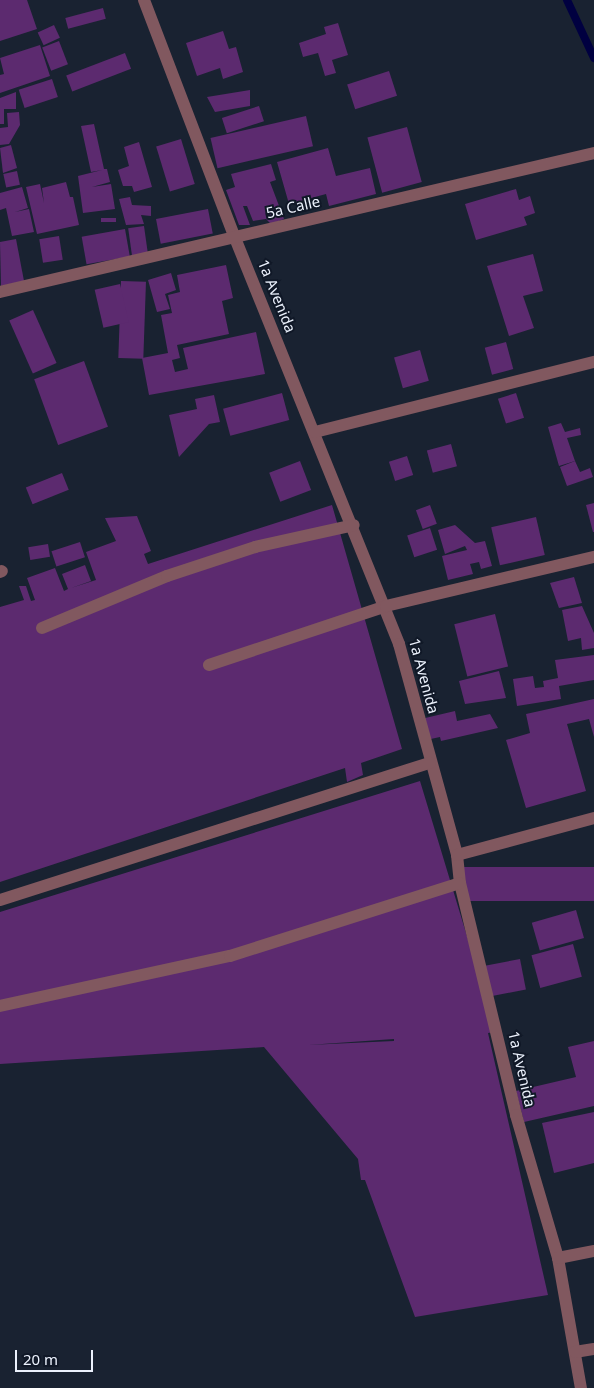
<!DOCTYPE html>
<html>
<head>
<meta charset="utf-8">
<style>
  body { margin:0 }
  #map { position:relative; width:594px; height:1388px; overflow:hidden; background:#192231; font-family:"Noto Sans",sans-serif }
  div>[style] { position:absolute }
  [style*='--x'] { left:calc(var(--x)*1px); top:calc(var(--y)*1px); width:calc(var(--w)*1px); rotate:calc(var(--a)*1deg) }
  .stream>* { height:8px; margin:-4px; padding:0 4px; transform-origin:4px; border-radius:4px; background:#000040 }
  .building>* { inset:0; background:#5c2a6f; transform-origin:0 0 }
  .minor>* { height:12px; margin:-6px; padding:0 6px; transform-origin:6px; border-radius:6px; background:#81585f }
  span { translate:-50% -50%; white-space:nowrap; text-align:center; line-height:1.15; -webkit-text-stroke:4px #101827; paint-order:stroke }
  .street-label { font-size:15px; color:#ecf2fd }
  .scale { position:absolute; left:15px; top:1350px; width:78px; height:22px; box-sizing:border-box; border:2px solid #ecf2fd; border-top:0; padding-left:6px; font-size:15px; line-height:18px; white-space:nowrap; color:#ecf2fd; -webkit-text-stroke:4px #101827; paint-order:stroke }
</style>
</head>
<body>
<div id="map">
  <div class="stream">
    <i style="--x:567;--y:0;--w:64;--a:65"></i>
  </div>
  <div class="building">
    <i style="clip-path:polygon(0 0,27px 0,37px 29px,0 41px)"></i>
    <i style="left:103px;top:8px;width:11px;height:39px;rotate:75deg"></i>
    <i style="clip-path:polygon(338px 23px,348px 55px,332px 60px,336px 73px,325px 76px,318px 53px,303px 57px,299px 43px,326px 34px,324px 27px)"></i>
    <i style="left:54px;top:25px;width:14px;height:18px;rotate:65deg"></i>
    <i style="clip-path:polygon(223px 31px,229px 49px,236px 47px,243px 72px,223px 79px,220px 68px,197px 76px,186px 43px)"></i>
    <i style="left:59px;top:41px;width:25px;height:18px;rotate:69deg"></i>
    <i style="clip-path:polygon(40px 45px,50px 76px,0 93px,0 75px,4px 74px,0 58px)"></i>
    <i style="left:125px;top:53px;width:17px;height:63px;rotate:69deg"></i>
    <i style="left:389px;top:71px;width:26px;height:44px;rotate:72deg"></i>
    <i style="left:52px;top:79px;width:19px;height:35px;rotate:72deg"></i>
    <i style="clip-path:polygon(250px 90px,250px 106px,215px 112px,207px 97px)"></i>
    <i style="clip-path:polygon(16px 92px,16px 109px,4px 109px,4px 124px,0 124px,0 98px)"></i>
    <i style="left:259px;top:106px;width:16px;height:39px;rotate:72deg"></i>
    <i style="clip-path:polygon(19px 112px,20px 125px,9px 144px,0 145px,0 128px,8px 127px,7px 113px)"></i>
    <i style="left:306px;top:116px;width:31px;height:98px;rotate:77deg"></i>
    <i style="clip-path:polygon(94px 124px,104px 169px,107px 169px,110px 182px,92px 187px,111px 184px,115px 209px,83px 213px,78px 176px,102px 170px,91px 172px,81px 126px)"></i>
    <i style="left:407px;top:127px;width:57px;height:41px;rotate:75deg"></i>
    <i style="left:181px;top:139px;width:47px;height:26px;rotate:73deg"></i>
    <i style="clip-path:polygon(139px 142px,152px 187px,134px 192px,132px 186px,123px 186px,118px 170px,129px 166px,124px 147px)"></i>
    <i style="clip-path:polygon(11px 145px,17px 168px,3px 173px,0 148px)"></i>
    <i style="clip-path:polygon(328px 148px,336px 176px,370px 168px,376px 194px,329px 206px,326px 194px,289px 204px,277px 162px)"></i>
    <i style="clip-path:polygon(271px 164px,276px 180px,270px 182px,284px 219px,271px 224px,266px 219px,253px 221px,247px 206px,243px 206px,250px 225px,239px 225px,226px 190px,235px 187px,231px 174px)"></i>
    <i style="left:17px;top:171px;width:14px;height:14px;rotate:78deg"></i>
    <i style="clip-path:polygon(66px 182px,70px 197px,73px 197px,79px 225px,37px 234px,26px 187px,40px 184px,44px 203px,42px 188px)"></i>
    <i style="clip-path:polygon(22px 187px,28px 208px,15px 212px,29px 209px,34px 232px,12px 236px,6px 208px,0 210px,0 193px)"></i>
    <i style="clip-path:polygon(516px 189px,519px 200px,530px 196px,535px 213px,524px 217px,527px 225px,476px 240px,465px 204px)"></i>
    <i style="clip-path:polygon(130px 197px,132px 205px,151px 206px,151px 216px,141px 215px,144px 224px,126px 225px,119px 199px)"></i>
    <i style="left:208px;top:209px;width:25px;height:53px;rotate:79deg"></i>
    <i style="left:116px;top:218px;width:4px;height:15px;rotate:90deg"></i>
    <i style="left:144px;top:226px;width:28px;height:16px;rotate:82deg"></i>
    <i style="left:125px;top:229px;width:28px;height:44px;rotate:80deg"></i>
    <i style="left:59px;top:236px;width:24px;height:20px;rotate:81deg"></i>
    <i style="clip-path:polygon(16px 239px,24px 281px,1px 286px,0 242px)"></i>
    <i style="clip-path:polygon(533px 254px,543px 291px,523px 296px,534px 328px,509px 336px,487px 266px)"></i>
    <i style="clip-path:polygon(226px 265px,233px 298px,222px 301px,229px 334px,177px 345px,180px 358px,172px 360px,175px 372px,188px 369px,183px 348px,256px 332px,265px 374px,149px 395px,142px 358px,168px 353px,161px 315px,172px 313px,168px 295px,180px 292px,177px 275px)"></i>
    <i style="clip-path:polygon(171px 273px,176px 290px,165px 294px,170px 309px,157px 312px,148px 280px)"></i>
    <i style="left:121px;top:281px;width:25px;height:77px;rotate:2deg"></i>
    <i style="left:120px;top:284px;width:39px;height:26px;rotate:77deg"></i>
    <i style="left:33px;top:310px;width:58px;height:26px;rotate:66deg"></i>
    <i style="left:506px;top:342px;width:28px;height:22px;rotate:75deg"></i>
    <i style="left:420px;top:350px;width:32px;height:27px;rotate:74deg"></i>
    <i style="left:84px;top:361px;width:70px;height:53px;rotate:70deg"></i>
    <i style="left:282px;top:393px;width:28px;height:61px;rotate:75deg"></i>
    <i style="left:516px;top:393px;width:26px;height:19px;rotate:72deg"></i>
    <i style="clip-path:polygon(214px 395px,220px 422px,209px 424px,179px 457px,169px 415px,197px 409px,195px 399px)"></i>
    <i style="clip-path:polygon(561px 423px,565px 432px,580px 428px,581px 435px,567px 438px,575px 461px,559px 466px,548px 427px)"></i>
    <i style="left:451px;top:444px;width:23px;height:25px;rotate:75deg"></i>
    <i style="left:407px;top:456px;width:20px;height:19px;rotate:72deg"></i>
    <i style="left:300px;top:461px;width:31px;height:33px;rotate:69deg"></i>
    <i style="clip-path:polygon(575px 461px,580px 472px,590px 468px,593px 477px,567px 486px,560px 467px)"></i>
    <i style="left:62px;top:473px;width:18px;height:39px;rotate:68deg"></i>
    <i style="clip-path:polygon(594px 503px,594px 532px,593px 532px,586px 505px)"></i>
    <i style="clip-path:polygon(332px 505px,402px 749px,361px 763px,363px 775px,347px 782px,345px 768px,0 882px,0 607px,24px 600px,19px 586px,26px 586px,31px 601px,35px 600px,27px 578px,55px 568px,64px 591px,68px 589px,62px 574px,85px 565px,91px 581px,71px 588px,96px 580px,86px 552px,116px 541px,105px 518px,137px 516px,151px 551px,144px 554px,148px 564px)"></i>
    <i style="left:430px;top:505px;width:20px;height:15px;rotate:70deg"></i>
    <i style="left:536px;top:517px;width:39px;height:46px;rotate:77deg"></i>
    <i style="clip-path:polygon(455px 525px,475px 543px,485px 541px,492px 566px,481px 569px,479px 562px,470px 564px,473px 574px,448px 580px,442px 556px,467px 550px,465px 546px,445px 554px,438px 530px)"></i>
    <i style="left:430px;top:528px;width:23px;height:24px;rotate:72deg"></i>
    <i style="left:80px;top:542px;width:16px;height:30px;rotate:72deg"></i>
    <i style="left:48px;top:544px;width:13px;height:20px;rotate:81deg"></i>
    <i style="clip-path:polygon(574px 577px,582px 603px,559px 608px,550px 583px)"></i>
    <i style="clip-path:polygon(582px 606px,594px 633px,594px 648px,582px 650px,581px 638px,568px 641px,562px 610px)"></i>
    <i style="left:495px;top:614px;width:54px;height:42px;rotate:76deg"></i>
    <i style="clip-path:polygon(594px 655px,594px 680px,559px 686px,561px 699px,517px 706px,513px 679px,533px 676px,535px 688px,544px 687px,543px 681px,558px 678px,555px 660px)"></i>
    <i style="clip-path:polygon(499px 671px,506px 698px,465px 704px,459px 681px)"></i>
    <i style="clip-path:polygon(594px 699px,594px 737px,589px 719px,567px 724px,586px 791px,526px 808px,506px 740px,530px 733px,526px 714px)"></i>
    <i style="clip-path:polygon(455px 711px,457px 721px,490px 714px,498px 728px,441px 741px,440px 737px,426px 740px,421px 719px)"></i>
    <i style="clip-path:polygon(evenodd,420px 781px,496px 1032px,488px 1033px,548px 1295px,415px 1317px,365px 1180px,361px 1180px,358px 1159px,264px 1047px,0 1064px,0 912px,420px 781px,394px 1039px,394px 1041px,308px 1045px,394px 1039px)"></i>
    <i style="left:594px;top:867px;width:34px;height:131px;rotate:90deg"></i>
    <i style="left:576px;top:910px;width:29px;height:46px;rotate:74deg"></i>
    <i style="left:573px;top:944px;width:34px;height:43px;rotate:75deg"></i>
    <i style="left:520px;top:959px;width:31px;height:37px;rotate:79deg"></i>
    <i style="clip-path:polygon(594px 1041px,594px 1106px,524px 1122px,516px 1091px,576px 1077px,568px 1047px)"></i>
    <i style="clip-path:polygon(594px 1112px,594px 1163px,554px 1173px,542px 1123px)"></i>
  </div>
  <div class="minor">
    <i style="--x:144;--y:0;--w:255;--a:69.1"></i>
    <i style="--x:235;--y:238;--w:438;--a:68"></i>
    <i style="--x:399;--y:644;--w:219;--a:74.6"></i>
    <i style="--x:457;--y:855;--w:28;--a:84"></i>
    <i style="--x:460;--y:883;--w:239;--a:76.4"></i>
    <i style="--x:516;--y:1115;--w:149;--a:73.6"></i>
    <i style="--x:558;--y:1258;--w:132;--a:80"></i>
    <i style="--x:0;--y:292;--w:610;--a:-13.17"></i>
    <i style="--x:315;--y:432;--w:288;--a:-14.1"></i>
    <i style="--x:0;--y:572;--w:2;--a:-27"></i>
    <i style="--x:42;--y:628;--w:135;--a:-22.6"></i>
    <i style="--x:167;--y:576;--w:93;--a:-18.2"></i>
    <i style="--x:255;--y:547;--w:101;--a:-12.5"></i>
    <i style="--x:209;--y:665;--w:187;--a:-18.4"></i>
    <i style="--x:386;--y:606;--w:214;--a:-13.3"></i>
    <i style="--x:457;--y:855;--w:142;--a:-15.1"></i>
    <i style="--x:0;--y:900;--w:451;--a:-17.7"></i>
    <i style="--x:0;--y:1006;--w:235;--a:-12.3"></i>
    <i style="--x:230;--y:956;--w:241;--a:-17.6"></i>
    <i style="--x:558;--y:1258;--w:37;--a:-11"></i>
    <i style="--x:575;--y:1352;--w:19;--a:-9"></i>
  </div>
  <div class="street-label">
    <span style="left:293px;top:207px;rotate:-13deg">5a Calle</span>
    <span style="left:277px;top:296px;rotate:68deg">1a Avenida</span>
    <span style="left:424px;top:676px;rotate:75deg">1a Avenida</span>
    <span style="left:522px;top:1069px;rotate:77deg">1a Avenida</span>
  </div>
  <div class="scale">20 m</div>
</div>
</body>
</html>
